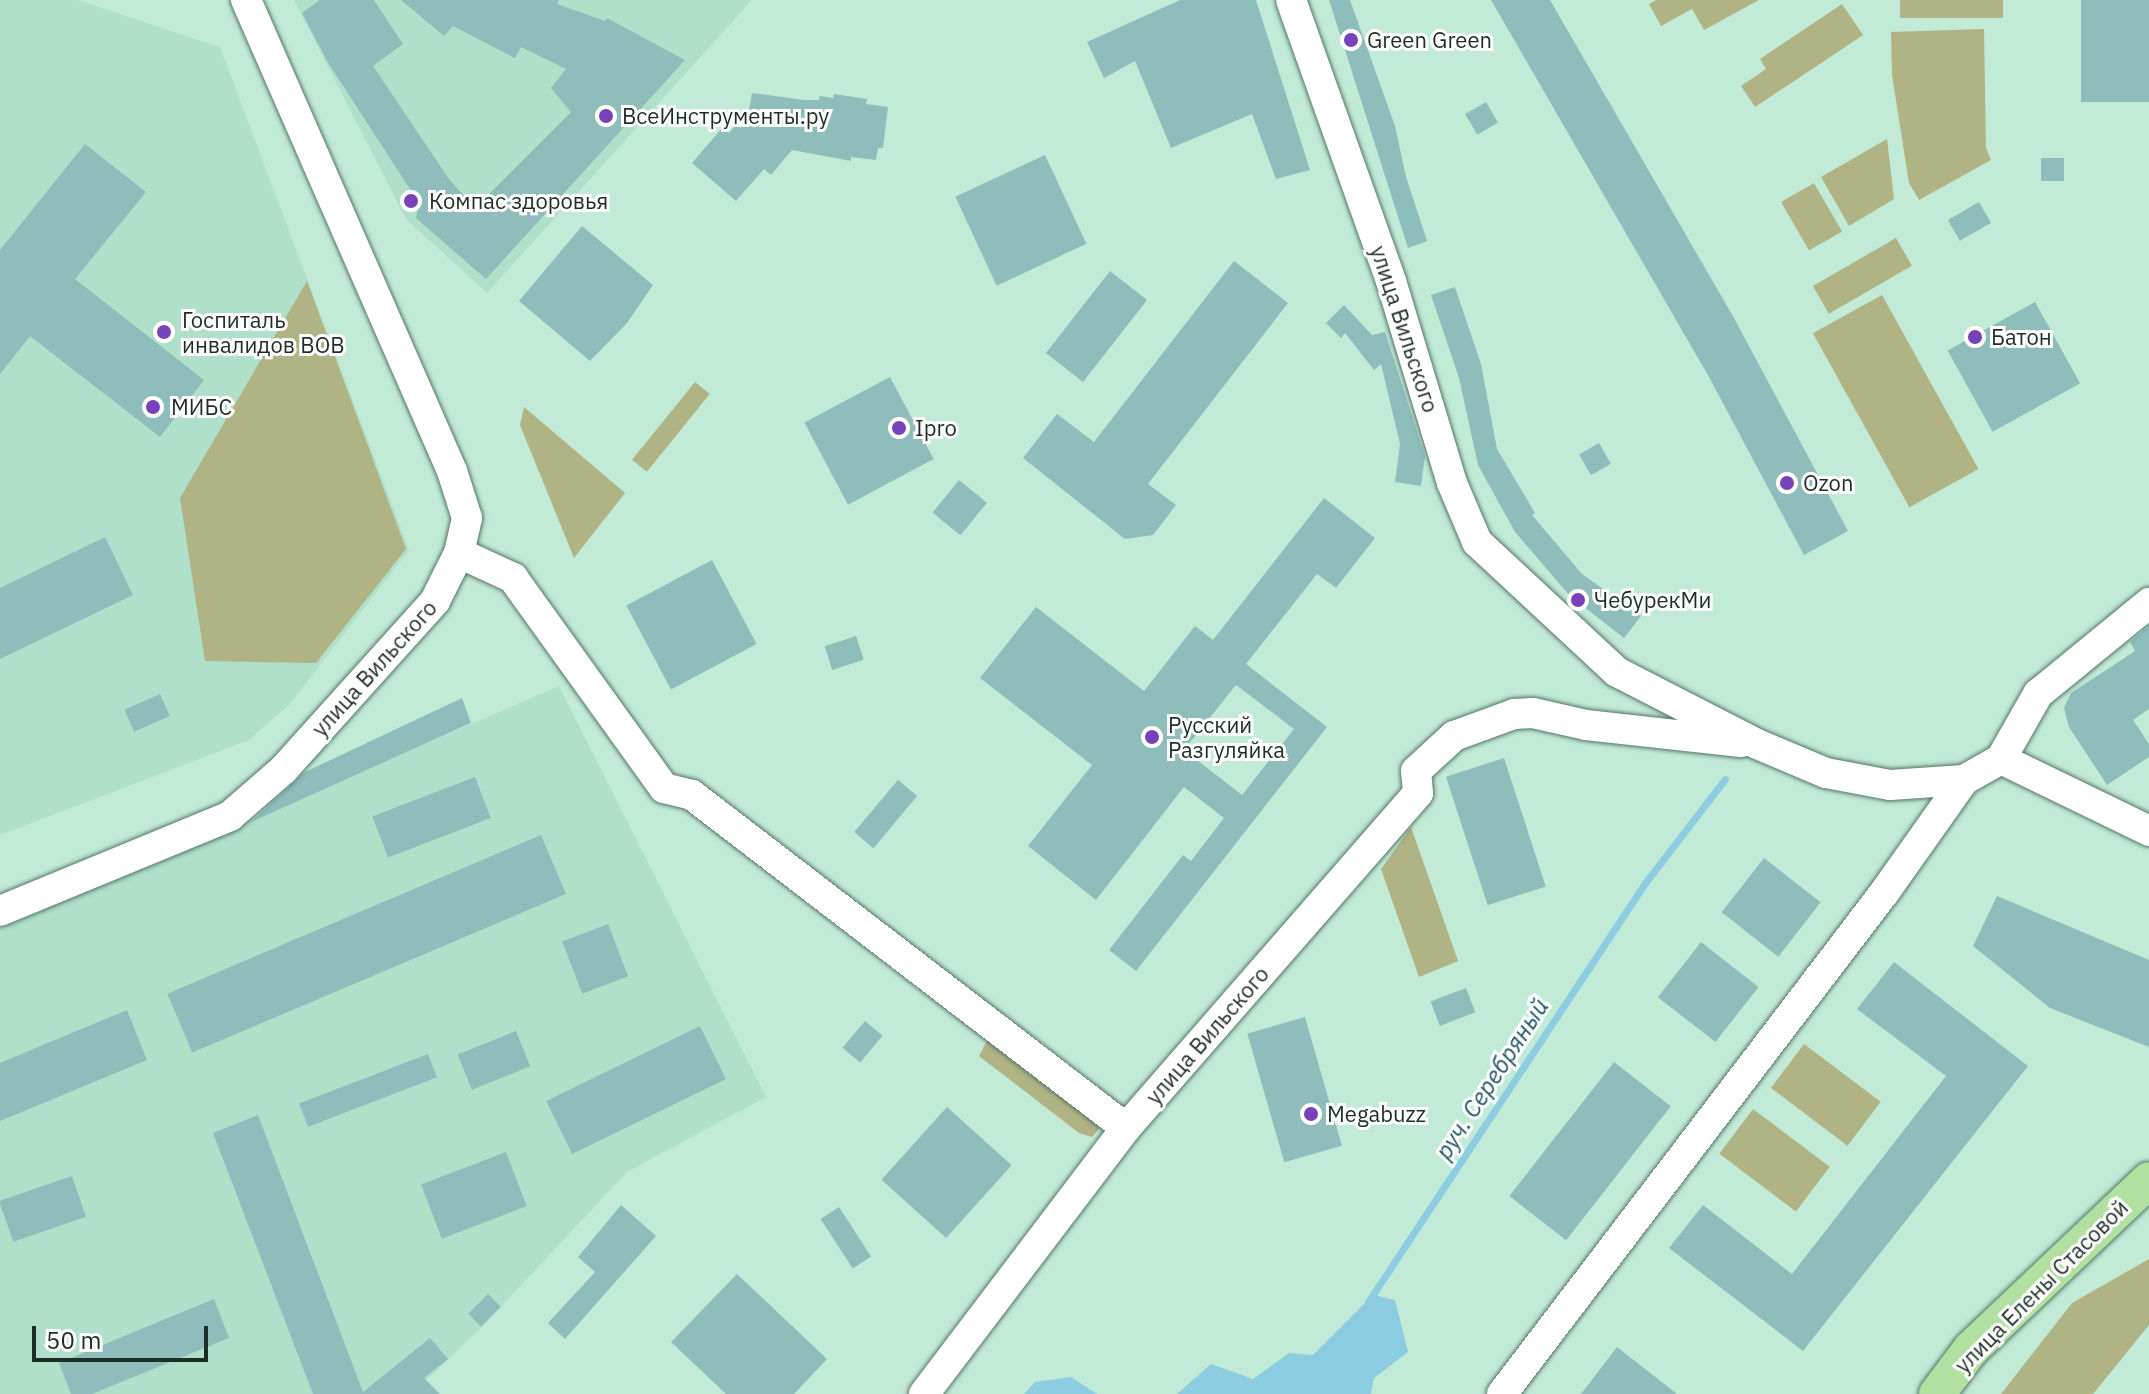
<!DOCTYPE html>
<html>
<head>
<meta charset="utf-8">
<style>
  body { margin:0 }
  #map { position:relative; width:2149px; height:1394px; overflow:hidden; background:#c2ebd7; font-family:"IBM Plex Sans",sans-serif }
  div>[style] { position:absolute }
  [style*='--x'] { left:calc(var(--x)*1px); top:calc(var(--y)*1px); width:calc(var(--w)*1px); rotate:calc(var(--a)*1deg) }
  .built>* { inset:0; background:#b0dfca }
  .green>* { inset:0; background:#b0b383; transform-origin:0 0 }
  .water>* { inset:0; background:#8ccde1 }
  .stream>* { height:7px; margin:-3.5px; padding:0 3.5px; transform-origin:3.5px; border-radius:3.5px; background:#8ccde1 }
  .building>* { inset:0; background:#8fbdbb; transform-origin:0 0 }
  .roads { filter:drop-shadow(0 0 2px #527767) drop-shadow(0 0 2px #527767) }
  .minor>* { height:30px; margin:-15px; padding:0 15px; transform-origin:15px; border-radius:15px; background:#fff }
  .major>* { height:36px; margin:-18px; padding:0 18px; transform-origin:18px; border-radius:18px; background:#b1e0a0 }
  .dots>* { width:22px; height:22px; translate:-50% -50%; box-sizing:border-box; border:4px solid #fff; border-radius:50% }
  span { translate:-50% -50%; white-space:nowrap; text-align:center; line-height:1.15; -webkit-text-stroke:6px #fff; paint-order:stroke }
  .poi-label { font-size:22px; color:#1e2d26 }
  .left { translate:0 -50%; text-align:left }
  .street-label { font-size:22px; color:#1e2d26 }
  .water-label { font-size:24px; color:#215766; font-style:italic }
  .scale { position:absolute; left:32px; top:1326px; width:176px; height:36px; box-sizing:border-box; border:4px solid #1e2d26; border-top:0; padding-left:10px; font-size:24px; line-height:28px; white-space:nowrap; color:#1e2d26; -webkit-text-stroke:6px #fff; paint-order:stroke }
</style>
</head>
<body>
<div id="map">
  <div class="built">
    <i style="clip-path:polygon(0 0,78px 0,220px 47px,409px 550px,290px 704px,249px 740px,0 835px)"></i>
    <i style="clip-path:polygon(294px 0,752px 0,487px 293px,406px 219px)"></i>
    <i style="clip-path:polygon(559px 686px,766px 1097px,627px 1172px,482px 1327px,412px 1394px,0 1394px,0 928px)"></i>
  </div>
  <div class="green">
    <i style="clip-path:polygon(1656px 0,1759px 0,1704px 30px,1692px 9px,1661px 26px,1649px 4px)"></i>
    <i style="left:1900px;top:0;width:103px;height:18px"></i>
    <i style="clip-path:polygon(1842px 4px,1863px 35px,1755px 107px,1741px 86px,1766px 69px,1760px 59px)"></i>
    <i style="clip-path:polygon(1984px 29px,1986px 148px,1991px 160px,1919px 200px,1909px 183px,1892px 75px,1891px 32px)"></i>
    <i style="clip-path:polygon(1887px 139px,1894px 199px,1849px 226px,1821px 177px)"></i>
    <i style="left:1814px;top:183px;width:56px;height:38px;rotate:60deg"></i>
    <i style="left:1896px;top:238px;width:32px;height:96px;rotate:60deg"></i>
    <i style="clip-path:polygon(307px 281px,406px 549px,316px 663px,205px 661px,180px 498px)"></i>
    <i style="left:1882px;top:295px;width:199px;height:79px;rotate:61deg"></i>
    <i style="left:695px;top:382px;width:19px;height:100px;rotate:39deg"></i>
    <i style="clip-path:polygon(524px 407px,625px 493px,574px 558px,520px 425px)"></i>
    <i style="clip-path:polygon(1411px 827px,1458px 961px,1419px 977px,1381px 869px)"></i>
    <i style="clip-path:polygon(990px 1035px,1103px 1124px,1092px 1137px,1079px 1133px,979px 1056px)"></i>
    <i style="left:1804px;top:1044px;width:96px;height:55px;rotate:37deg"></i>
    <i style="left:1753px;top:1109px;width:96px;height:56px;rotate:37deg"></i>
    <i style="clip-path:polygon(2149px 1259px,2149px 1325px,2093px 1394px,2001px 1394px,2072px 1303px)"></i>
  </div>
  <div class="water">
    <i style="clip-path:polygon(1373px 1295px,1395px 1300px,1408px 1352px,1374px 1378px,1371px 1394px,1177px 1394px,1211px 1364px,1253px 1379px,1289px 1353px,1313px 1355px)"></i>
    <i style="clip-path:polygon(1071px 1377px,1097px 1394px,1024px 1394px,1035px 1382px)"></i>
  </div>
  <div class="stream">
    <i style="--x:1368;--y:1302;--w:502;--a:-56.53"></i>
    <i style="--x:1645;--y:883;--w:131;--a:-52.4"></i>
  </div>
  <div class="building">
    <i style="clip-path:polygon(320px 0,374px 0,403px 44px,373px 66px,449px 179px,475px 208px,571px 112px,551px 88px,566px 69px,521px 47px,515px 58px,453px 26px,444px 36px,401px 0,559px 0,557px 4px,605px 21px,607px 18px,685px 60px,486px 279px,416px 218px,419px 203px,327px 61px,302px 13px)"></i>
    <i style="clip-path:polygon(1180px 0,1256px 0,1310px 170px,1276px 179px,1252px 114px,1171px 148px,1135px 61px,1104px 78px,1087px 42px)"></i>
    <i style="clip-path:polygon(1329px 0,1350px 0,1395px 126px,1406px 177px,1427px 241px,1408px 248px)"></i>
    <i style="clip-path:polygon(1491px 0,1550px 0,1734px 318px,1848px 531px,1804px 555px,1709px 377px)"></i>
    <i style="left:2081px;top:0;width:68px;height:102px"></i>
    <i style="clip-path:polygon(752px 93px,804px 100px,819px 100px,820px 96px,833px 98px,834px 94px,867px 99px,866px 104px,888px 107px,883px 148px,878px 148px,876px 160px,851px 157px,851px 161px,792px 150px,771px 175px,764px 169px,736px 201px,692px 163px,723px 127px,729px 133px,749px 110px)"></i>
    <i style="left:1486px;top:102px;width:24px;height:24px;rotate:60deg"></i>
    <i style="clip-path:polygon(85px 144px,146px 192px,75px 279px,204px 380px,160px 437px,30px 336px,0 374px,0 250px)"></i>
    <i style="left:1045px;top:155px;width:98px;height:99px;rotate:65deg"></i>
    <i style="left:2041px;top:158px;width:23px;height:23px"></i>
    <i style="left:1979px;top:202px;width:24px;height:36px;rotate:60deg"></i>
    <i style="clip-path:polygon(582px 226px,653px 285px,627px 323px,590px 361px,519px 301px)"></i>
    <i style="clip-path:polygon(1234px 261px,1288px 303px,1148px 484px,1176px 505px,1153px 535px,1125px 539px,1023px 458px,1057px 414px,1094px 442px)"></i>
    <i style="left:1110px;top:271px;width:47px;height:104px;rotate:38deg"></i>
    <i style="clip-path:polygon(1455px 287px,1481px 364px,1497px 449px,1535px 513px,1532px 515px,1582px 574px,1641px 616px,1624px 638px,1570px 596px,1515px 532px,1478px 465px,1459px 378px,1431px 295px)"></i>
    <i style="left:2035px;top:302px;width:93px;height:100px;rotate:61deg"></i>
    <i style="clip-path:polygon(1344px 305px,1372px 335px,1385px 332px,1425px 456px,1421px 486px,1395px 482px,1400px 444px,1381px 364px,1374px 370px,1345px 333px,1341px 338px,1326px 323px)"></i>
    <i style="left:890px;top:377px;width:93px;height:97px;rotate:62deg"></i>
    <i style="left:1599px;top:443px;width:24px;height:23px;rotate:60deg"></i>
    <i style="left:959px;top:480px;width:36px;height:42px;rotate:39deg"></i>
    <i style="clip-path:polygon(evenodd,1324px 498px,1375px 538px,1336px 588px,1317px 574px,1246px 664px,1327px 727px,1136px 971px,1109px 950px,1183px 855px,1191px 861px,1224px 818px,1184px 787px,1096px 900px,1028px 846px,1092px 765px,980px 678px,1036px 607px,1144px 691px,1195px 626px,1213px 640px,1324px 498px,1236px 685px,1294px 729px,1242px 795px,1184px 750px,1236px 685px)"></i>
    <i style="clip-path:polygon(105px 537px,133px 595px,0 659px,0 588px)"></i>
    <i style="left:712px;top:560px;width:95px;height:97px;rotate:62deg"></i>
    <i style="clip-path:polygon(2149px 626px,2149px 709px,2133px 720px,2149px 744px,2149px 757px,2107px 785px,2069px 727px,2064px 708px,2071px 693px,2135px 651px,2130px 642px)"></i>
    <i style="left:856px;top:636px;width:25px;height:33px;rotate:72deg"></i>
    <i style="left:160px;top:694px;width:24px;height:39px;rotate:66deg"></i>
    <i style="clip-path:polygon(462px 698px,471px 723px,251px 822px,305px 772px)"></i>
    <i style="left:1504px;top:758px;width:135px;height:61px;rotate:72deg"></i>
    <i style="left:475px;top:777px;width:44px;height:110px;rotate:69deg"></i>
    <i style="left:898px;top:780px;width:25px;height:68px;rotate:40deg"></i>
    <i style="left:541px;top:835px;width:64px;height:406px;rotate:67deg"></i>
    <i style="left:1764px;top:858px;width:72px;height:69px;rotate:38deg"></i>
    <i style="clip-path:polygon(1997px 896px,2149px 960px,2149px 1047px,2050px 1008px,1973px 946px)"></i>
    <i style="left:608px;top:924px;width:56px;height:49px;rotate:69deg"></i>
    <i style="left:1701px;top:942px;width:73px;height:70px;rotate:38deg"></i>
    <i style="clip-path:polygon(1894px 962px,2028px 1066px,1803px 1351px,1669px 1248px,1703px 1205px,1792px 1274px,1946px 1076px,1857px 1009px)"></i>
    <i style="left:1466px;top:988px;width:26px;height:38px;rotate:69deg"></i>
    <i style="clip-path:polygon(127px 1010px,147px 1060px,0 1121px,0 1063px)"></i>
    <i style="left:1305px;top:1017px;width:134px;height:60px;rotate:74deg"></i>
    <i style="left:865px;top:1021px;width:23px;height:35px;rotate:40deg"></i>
    <i style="left:700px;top:1026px;width:59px;height:171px;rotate:64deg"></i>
    <i style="left:516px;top:1031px;width:38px;height:63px;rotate:68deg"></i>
    <i style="left:428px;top:1054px;width:25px;height:138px;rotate:69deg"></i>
    <i style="left:1614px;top:1062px;width:72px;height:170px;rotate:38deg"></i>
    <i style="left:947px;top:1107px;width:87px;height:98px;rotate:42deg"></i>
    <i style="clip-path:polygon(258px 1115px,363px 1392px,430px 1338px,448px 1359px,424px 1378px,440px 1394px,313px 1394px,213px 1133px)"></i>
    <i style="left:506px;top:1152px;width:58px;height:91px;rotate:69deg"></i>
    <i style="left:72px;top:1176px;width:43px;height:77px;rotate:71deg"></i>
    <i style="clip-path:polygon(621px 1205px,656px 1236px,565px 1339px,548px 1323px,595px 1272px,578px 1257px)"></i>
    <i style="left:839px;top:1207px;width:59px;height:22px;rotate:57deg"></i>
    <i style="clip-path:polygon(737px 1274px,827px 1359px,794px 1394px,726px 1394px,671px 1342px)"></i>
    <i style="left:488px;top:1294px;width:18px;height:28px;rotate:45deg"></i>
    <i style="clip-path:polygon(214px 1299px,229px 1338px,92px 1394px,71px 1394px,59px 1363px)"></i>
    <i style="clip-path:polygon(1617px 1347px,1677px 1394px,1581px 1394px)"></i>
  </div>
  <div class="roads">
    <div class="minor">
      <i style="--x:1291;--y:0;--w:298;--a:70.4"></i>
      <i style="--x:1391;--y:281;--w:211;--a:73.2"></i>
      <i style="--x:1452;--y:483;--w:64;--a:67"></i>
      <i style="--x:1477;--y:542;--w:191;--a:42.9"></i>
      <i style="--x:1617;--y:672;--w:157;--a:27.2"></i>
      <i style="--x:1757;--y:744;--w:75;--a:22.8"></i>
      <i style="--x:1826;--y:773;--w:65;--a:10.6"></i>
      <i style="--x:1890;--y:785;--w:74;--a:-3.9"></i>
      <i style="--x:1964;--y:780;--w:43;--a:-29.6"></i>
      <i style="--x:2001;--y:759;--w:165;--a:25.9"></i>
      <i style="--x:459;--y:553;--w:60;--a:24.8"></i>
      <i style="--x:513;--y:578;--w:259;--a:54.3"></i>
      <i style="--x:664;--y:788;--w:29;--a:14"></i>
      <i style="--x:692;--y:795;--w:547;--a:37.5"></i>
      <i style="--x:2001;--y:759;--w:75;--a:-60.4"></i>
      <i style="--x:2038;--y:694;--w:144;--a:-39.3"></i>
      <i style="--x:0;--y:911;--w:249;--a:-22.4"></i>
      <i style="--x:230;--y:816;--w:70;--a:-41"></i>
      <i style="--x:283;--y:770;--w:227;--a:-48"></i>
      <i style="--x:435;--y:601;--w:54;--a:-63.4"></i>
      <i style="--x:459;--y:553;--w:36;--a:-77"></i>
      <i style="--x:467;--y:518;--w:49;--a:-107.7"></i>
      <i style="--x:452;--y:471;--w:514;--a:-113.62"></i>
      <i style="--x:924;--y:1394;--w:334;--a:-52.8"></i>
      <i style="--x:1126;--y:1128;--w:444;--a:-48.9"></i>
      <i style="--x:1418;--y:793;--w:22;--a:-95"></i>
      <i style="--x:1416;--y:771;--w:52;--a:-42.6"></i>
      <i style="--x:1454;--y:736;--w:64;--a:-20.1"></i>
      <i style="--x:1514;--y:714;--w:19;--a:-3"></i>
      <i style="--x:1533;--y:713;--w:54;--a:12.8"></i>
      <i style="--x:1586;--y:725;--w:156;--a:6.3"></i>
      <i style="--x:1502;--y:1394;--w:630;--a:-52.68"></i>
      <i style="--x:1884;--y:893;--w:138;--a:-54.7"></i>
    </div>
    <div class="major">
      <i style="--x:1937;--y:1394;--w:56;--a:-52.9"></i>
      <i style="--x:1971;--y:1349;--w:245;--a:-43.5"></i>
    </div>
  </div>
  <div class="dots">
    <i style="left:1351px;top:40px;background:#7643ba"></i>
    <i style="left:606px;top:116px;background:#7643ba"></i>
    <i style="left:411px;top:201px;background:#7643ba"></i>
    <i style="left:164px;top:332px;background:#7643ba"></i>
    <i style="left:1975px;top:337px;background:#7643ba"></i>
    <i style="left:153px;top:407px;background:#7643ba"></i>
    <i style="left:899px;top:428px;background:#7643ba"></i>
    <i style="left:1787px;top:483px;background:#7643ba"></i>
    <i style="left:1578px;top:600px;background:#7643ba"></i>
    <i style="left:1152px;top:737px;background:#7643ba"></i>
    <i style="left:1311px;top:1114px;background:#7643ba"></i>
  </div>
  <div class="poi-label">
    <span class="left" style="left:1367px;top:40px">Green Green</span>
    <span class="left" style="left:622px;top:116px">ВсеИнструменты.ру</span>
    <span class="left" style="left:429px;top:201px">Компас здоровья</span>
    <span class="left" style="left:182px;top:332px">Госпиталь<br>инвалидов ВОВ</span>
    <span class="left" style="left:1991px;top:337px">Батон</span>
    <span class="left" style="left:171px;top:407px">МИБС</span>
    <span class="left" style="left:915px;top:428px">Ipro</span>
    <span class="left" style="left:1803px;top:483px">Ozon</span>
    <span class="left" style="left:1594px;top:600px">ЧебурекМи</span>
    <span class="left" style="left:1168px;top:737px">Русский<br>Разгуляйка</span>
    <span class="left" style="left:1327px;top:1114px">Megabuzz</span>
  </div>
  <div class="street-label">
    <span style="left:1405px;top:329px;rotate:72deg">улица Вильского</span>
    <span style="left:374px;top:668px;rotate:-48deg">улица Вильского</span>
    <span style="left:1207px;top:1035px;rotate:-49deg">улица Вильского</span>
    <span style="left:2041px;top:1286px;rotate:-45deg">улица Елены Стасовой</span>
  </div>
  <div class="water-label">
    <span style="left:1492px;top:1079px;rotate:-57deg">руч. Серебряный</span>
  </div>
  <div class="scale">50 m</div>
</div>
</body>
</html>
